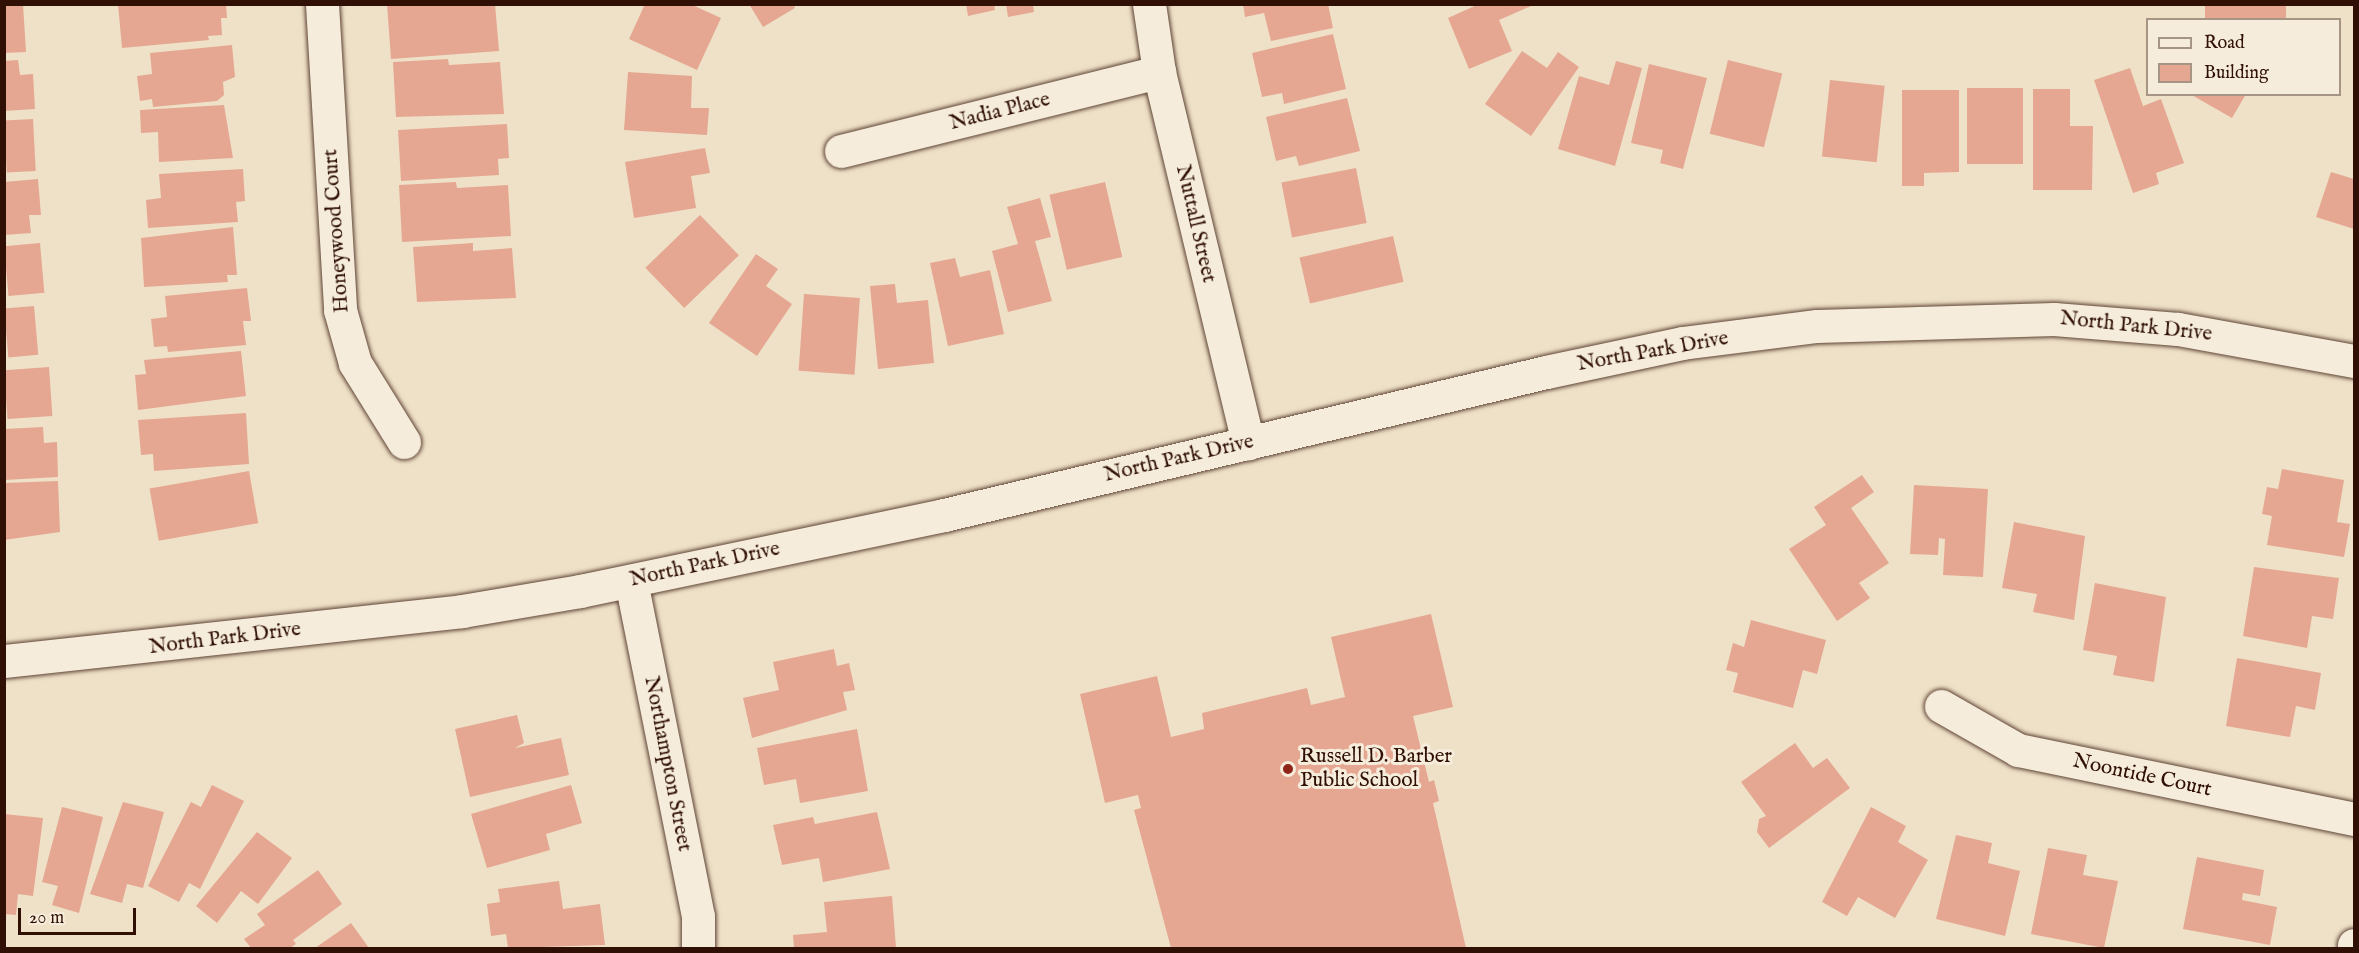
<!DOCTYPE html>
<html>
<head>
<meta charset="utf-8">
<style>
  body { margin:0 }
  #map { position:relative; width:2359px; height:953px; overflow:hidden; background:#efe1c8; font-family:"IM FELL English",serif }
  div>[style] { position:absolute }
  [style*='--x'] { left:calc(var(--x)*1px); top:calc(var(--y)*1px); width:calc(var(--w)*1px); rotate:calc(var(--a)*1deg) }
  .building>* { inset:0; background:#e5a791; transform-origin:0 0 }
  .roads { filter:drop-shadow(0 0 2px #604435) drop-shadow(0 0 2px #604435) }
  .minor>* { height:33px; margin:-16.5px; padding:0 16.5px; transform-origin:16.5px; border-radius:16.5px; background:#f5ecdb }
  .secondary>* { height:33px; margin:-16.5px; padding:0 16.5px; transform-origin:16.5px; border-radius:16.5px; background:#f5ecdb }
  .dots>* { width:16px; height:16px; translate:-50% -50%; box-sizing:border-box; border:3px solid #f5ecdb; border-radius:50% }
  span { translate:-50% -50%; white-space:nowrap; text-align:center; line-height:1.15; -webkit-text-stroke:6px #f5ecdb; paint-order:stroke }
  .street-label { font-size:21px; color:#301004 }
  .poi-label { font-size:21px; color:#301004 }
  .left { translate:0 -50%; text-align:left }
  .frame { position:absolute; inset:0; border:6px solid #301004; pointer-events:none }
  .legend { position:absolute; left:2146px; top:18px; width:195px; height:78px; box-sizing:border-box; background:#f5ecdb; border:2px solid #a69485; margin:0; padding:8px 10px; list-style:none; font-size:18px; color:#301004 }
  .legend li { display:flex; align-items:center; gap:12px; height:30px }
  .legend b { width:30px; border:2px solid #a69485 }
  .scale { position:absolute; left:18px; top:908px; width:118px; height:27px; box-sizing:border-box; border:3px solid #301004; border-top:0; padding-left:8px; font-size:18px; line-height:21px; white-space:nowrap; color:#301004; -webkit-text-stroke:4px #f5ecdb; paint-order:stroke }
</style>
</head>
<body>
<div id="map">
  <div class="building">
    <i style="clip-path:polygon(4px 4px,23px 4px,26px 52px,4px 53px)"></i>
    <i style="clip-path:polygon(118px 4px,226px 4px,227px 18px,221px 18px,222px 35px,208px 36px,209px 40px,122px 48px)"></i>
    <i style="clip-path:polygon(387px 4px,495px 4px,499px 51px,391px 59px)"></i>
    <i style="clip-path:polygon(645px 4px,690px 4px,721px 18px,697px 70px,629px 39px)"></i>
    <i style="clip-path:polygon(749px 4px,793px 4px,795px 8px,763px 27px)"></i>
    <i style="clip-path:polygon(966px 4px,994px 4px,995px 10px,968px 16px)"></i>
    <i style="clip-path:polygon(1006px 4px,1033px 4px,1034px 12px,1008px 17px)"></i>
    <i style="clip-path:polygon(1243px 4px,1328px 4px,1333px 28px,1271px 41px,1264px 13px,1245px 17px)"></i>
    <i style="clip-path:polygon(1479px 4px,1531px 6px,1499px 20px,1512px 51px,1469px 69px,1448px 18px)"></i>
    <i style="left:2205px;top:4px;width:81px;height:17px"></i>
    <i style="clip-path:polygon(1333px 34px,1346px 89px,1284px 104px,1282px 93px,1262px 97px,1252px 53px)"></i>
    <i style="clip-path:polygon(232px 45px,235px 77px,223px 82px,224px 95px,217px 101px,153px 107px,152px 99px,140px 101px,137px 76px,152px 74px,150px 53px)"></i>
    <i style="clip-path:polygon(1522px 51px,1547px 68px,1558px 52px,1579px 67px,1531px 136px,1485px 104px)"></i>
    <i style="clip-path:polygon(448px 59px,449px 65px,500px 62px,504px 114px,396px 117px,393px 62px)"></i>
    <i style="clip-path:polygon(18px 60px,20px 75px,33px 74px,35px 109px,4px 111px,4px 61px)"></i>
    <i style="left:1728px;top:60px;width:56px;height:76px;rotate:14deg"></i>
    <i style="clip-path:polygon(1616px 61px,1642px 68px,1615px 166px,1558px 149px,1579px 76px,1609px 85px)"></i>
    <i style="clip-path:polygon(1649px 64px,1707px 78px,1683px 169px,1660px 163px,1663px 150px,1631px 143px)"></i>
    <i style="clip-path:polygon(2130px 68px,2143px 106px,2161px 99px,2184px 163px,2156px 173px,2159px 184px,2133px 193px,2094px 80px)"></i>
    <i style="clip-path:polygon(628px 72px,692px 76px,691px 108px,709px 108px,707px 135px,624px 130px)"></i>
    <i style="left:1830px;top:80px;width:55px;height:77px;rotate:6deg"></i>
    <i style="left:1967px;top:88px;width:56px;height:76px"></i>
    <i style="clip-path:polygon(2033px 89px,2070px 89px,2070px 126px,2093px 126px,2092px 190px,2033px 190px)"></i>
    <i style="clip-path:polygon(1902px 90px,1959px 90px,1959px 172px,1924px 173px,1924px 186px,1902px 186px)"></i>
    <i style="clip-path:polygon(2190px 94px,2246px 94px,2232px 118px)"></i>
    <i style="clip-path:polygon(1347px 98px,1360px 151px,1299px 166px,1296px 156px,1276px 161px,1266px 117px)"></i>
    <i style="clip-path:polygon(224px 105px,233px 158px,159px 162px,158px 132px,141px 133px,140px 110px)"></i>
    <i style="left:33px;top:119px;width:52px;height:29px;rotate:87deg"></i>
    <i style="clip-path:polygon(507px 124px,509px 158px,498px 159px,499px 175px,401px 181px,398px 130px)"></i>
    <i style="clip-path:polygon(705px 148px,710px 173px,691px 176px,696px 208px,634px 218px,625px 162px)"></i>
    <i style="left:1356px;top:168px;width:56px;height:76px;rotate:79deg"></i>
    <i style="clip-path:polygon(243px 169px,245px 201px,236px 202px,238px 222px,148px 228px,146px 200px,161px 198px,159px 174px)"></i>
    <i style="clip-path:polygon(2331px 172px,2354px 179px,2354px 229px,2316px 217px)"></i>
    <i style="clip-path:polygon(38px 179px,41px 215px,29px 215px,31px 233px,4px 235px,4px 182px)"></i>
    <i style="clip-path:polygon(456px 182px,457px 188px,508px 185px,511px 236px,402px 242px,399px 185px)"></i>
    <i style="left:1105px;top:182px;width:77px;height:57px;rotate:77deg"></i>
    <i style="clip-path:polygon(1040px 198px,1051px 237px,1035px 241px,1052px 301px,1008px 312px,992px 251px,1018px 244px,1007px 207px)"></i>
    <i style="left:700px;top:215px;width:56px;height:76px;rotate:46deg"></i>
    <i style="clip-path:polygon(233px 227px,237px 275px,227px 275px,228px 282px,144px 287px,141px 238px)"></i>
    <i style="left:1393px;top:236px;width:47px;height:96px;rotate:77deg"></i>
    <i style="left:40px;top:243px;width:50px;height:36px;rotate:85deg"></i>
    <i style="clip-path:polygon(473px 243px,473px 251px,512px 248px,516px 298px,417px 302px,413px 247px)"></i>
    <i style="clip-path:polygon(756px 254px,778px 269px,766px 286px,792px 304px,757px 356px,709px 323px)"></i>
    <i style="clip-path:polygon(955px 258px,960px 277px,990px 270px,1004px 334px,948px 346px,930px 263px)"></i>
    <i style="clip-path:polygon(895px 284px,897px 303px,928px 300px,934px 363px,878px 369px,870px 286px)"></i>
    <i style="clip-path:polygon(247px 288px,251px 321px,243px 321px,246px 345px,168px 352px,167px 346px,154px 347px,151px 319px,167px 317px,165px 296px)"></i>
    <i style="left:804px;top:294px;width:56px;height:77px;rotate:4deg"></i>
    <i style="left:34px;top:306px;width:49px;height:30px;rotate:85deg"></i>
    <i style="clip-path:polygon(241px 351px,246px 396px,138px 410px,135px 375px,146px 374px,144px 360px)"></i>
    <i style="left:49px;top:367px;width:49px;height:45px;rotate:86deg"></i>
    <i style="clip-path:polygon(246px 413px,249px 464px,154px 471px,153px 454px,141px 455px,138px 420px)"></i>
    <i style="clip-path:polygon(43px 427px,44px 443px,57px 442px,58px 477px,4px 480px,4px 429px)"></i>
    <i style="clip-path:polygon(2282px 469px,2344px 480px,2337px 522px,2350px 524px,2344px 557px,2267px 545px,2272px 516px,2262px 514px,2267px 487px,2278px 489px)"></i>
    <i style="left:249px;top:471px;width:53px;height:101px;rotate:80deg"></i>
    <i style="clip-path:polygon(1862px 475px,1874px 492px,1851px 508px,1889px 563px,1859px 583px,1870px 598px,1837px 621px,1789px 549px,1826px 525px,1814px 507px)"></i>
    <i style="clip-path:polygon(58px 481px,60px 532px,4px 540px,4px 483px)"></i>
    <i style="clip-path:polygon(1914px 485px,1988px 489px,1983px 577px,1943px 575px,1945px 539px,1939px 538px,1938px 555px,1910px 554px)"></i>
    <i style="clip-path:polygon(2014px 522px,2085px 536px,2074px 620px,2033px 612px,2037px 594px,2002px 588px)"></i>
    <i style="clip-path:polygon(2254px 567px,2339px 578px,2333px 619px,2312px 616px,2307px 648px,2243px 636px)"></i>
    <i style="clip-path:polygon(2095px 583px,2166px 597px,2154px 682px,2113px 675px,2117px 656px,2083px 650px)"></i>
    <i style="clip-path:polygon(1431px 614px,1453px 707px,1413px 716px,1429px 782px,1434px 780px,1439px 801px,1433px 803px,1466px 948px,1171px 948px,1134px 810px,1141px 808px,1138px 795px,1105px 803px,1080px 694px,1157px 676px,1171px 737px,1204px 729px,1202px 713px,1307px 688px,1311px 705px,1345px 697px,1331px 637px)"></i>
    <i style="clip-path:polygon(1751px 620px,1826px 640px,1817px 674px,1803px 670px,1793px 708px,1733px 692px,1738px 673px,1726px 670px,1733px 643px,1744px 647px)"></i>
    <i style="clip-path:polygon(834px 649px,837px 666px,849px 663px,855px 690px,843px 692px,847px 710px,752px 738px,743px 698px,779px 690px,773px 662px)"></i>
    <i style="clip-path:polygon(2237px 658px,2321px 673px,2315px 710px,2296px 706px,2290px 737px,2226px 726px)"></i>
    <i style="clip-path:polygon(517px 715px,524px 743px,515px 748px,561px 738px,569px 775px,470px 797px,455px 729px)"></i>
    <i style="clip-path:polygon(857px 729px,868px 791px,800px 803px,796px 779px,764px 785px,757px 748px)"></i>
    <i style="clip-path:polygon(1795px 743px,1813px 768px,1827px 758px,1850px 788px,1769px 848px,1757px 832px,1759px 819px,1766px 816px,1741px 782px)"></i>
    <i style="clip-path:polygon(212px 785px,244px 801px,200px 889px,189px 883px,179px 902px,148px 886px,191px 802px,201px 807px)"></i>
    <i style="clip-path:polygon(571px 785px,582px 823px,546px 834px,550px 850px,487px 868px,471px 814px)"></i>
    <i style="clip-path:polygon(123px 802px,164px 812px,143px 888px,127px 884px,122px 903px,90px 894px)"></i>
    <i style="clip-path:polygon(62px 807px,103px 817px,79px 913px,52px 905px,58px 886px,42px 882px)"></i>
    <i style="clip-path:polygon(1871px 807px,1906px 826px,1898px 842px,1928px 860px,1895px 918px,1858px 897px,1847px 916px,1822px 902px)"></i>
    <i style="clip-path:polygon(877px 812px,890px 869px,823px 882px,819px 858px,782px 865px,773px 825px,813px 817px,815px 824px)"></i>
    <i style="clip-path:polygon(4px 814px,43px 818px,33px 896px,18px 894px,16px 915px,4px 914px)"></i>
    <i style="clip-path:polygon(257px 832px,292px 858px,258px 904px,241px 891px,217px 923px,196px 906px)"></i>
    <i style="clip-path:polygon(1956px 835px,1992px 843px,1988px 863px,2020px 871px,2005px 936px,1936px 919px)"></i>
    <i style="clip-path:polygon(2048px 848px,2087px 855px,2083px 875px,2118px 881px,2104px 948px,2031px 934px)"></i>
    <i style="clip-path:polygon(2197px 857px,2264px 870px,2260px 896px,2243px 893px,2242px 900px,2277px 907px,2270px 945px,2183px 929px)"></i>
    <i style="clip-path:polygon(318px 870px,342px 904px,293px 940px,296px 944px,290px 948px,251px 948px,244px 939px,265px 925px,257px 914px)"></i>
    <i style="clip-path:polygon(559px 881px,563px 909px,600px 904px,605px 945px,508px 948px,506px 934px,491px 936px,487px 904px,500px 902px,498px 889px)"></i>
    <i style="clip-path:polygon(892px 896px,896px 948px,794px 948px,793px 935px,827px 932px,824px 902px)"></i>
    <i style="clip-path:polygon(351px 923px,369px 948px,315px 948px)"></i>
  </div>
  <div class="roads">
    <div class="minor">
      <i style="--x:322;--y:4;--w:307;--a:86.6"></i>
      <i style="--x:340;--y:310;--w:55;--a:74.2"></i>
      <i style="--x:355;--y:363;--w:93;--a:58.2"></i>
      <i style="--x:1149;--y:4;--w:69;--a:81.6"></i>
      <i style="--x:1159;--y:72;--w:382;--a:76.5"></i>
      <i style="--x:841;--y:151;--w:328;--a:-14"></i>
      <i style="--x:631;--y:581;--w:342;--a:78.7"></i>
      <i style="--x:698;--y:916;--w:32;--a:90"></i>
      <i style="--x:1941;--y:706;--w:89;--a:29.7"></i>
      <i style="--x:2018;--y:750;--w:343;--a:11.6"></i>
      <i style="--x:2354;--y:948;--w:3;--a:-90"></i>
    </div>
    <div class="secondary">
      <i style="--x:4;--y:661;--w:461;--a:-6.2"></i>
      <i style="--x:462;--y:611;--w:120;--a:-9.6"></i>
      <i style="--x:580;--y:591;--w:372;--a:-11.8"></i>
      <i style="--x:944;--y:515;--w:619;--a:-13.36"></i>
      <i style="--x:1546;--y:372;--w:139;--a:-12"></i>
      <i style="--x:1682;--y:343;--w:136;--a:-7.2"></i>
      <i style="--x:1817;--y:326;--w:237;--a:-1.7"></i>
      <i style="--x:2054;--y:319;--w:124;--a:4.6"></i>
      <i style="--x:2178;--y:329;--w:179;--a:10.3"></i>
    </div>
  </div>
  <div class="dots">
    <i style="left:1288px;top:769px;background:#8f2418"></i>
  </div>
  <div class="street-label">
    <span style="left:1000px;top:112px;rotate:-14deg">Nadia Place</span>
    <span style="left:1195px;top:224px;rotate:77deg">Nuttall Street</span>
    <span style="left:337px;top:231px;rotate:-94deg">Honeywood Court</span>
    <span style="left:2136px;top:327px;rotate:6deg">North Park Drive</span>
    <span style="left:1653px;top:352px;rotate:-10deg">North Park Drive</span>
    <span style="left:1179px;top:459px;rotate:-13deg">North Park Drive</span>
    <span style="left:705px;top:565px;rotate:-12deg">North Park Drive</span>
    <span style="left:225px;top:639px;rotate:-7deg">North Park Drive</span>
    <span style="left:667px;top:764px;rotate:79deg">Northampton Street</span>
    <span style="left:2142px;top:776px;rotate:12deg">Noontide Court</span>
  </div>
  <div class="poi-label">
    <span class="left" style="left:1300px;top:769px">Russell D. Barber<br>Public School</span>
  </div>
  <div class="frame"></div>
  <ul class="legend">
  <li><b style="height:8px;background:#f5ecdb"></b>Road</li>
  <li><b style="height:16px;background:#e5a791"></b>Building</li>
  </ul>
  <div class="scale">20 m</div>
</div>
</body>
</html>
